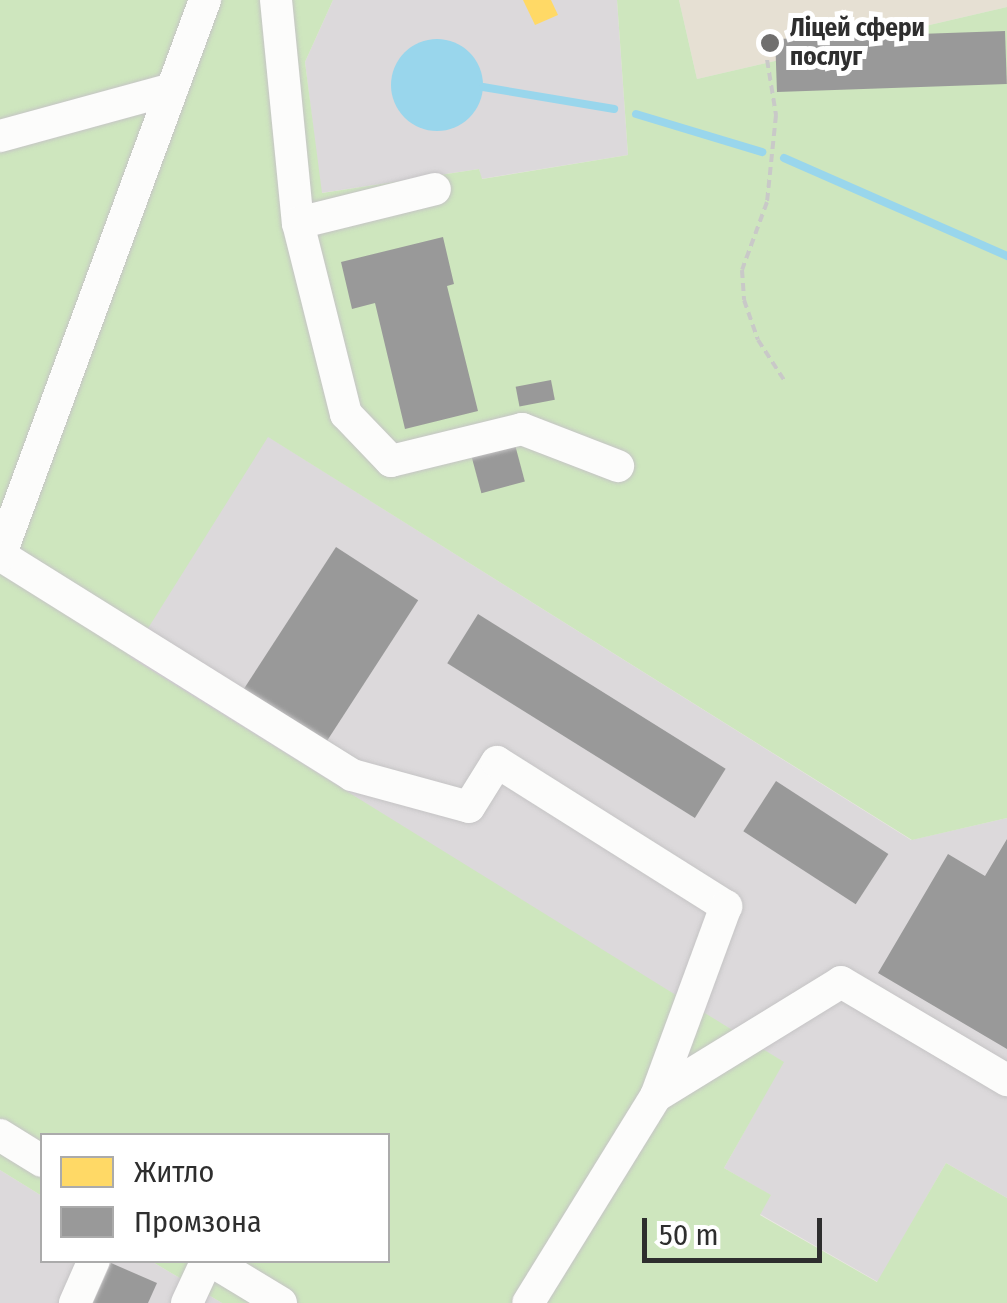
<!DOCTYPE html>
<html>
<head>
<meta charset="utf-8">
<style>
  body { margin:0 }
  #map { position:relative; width:1007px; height:1303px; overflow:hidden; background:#ece8e4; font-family:"Fira Sans Condensed",sans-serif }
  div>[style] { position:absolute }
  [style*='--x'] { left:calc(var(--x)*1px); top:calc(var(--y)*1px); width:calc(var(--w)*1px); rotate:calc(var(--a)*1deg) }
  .industrial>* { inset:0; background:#dcd9db }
  .education>* { inset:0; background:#e6e0d3 }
  .green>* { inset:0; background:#cee6be }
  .water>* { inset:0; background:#99d6ec }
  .round { border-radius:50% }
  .homes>* { inset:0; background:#ffd966 }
  .industry>* { inset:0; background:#999; transform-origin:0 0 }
  .stream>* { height:8px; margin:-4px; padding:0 4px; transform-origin:4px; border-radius:4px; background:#99d6ec }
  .path>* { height:4px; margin-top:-2px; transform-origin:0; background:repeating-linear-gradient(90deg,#c9c9c8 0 8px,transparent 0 13px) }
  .roads { filter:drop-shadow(0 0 2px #c5c4c5) drop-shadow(0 0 2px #c5c4c5) }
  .minor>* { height:32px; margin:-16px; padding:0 16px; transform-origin:16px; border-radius:16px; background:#fcfcfb }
  .dots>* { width:28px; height:28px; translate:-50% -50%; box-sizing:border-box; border:5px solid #fff; border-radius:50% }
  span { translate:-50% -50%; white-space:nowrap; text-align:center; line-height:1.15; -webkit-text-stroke:10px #fff; paint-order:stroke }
  .poi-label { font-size:25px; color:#2e2e2e; font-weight:700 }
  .left { translate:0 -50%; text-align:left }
  .legend { position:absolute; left:40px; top:1133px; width:350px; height:130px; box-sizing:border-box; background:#fff; border:2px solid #ababab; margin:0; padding:12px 18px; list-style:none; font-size:30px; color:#2e2e2e }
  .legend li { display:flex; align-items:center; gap:20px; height:50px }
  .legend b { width:50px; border:2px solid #ababab }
  .scale { position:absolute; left:642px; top:1218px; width:180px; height:45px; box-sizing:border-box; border:5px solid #2e2e2e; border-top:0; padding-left:12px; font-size:30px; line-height:35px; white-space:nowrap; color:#2e2e2e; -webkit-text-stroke:8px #fff; paint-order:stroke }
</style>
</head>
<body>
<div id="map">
  <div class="industrial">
    <i style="clip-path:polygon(333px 0,617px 0,628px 155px,481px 179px,479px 169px,321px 193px,305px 62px)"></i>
    <i style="clip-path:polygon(267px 436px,911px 840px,1007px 818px,1007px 1198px,946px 1163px,878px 1282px,760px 1214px,770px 1195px,724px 1168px,783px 1062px,129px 657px)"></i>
    <i style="clip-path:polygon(0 1170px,42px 1196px,42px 1260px,151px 1261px,222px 1303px,0 1303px)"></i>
  </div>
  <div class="education">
    <i style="clip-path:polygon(679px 0,1007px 0,1007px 7px,697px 79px)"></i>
  </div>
  <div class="green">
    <i style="clip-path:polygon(0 0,333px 0,305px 62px,322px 193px,479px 169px,482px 179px,628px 155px,617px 0,679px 0,697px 79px,1007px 7px,1007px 818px,912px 840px,268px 437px,130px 657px,784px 1062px,724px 1168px,771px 1195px,760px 1215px,877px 1282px,946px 1163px,1007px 1198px,1007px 1303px,222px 1303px,151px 1261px,388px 1260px,388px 1136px,42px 1136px,42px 1196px,0 1170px)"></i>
  </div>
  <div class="water">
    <i class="round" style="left:391px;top:39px;width:92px;height:92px"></i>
  </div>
  <div class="homes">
    <i style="clip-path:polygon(523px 0,551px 0,558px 15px,535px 25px)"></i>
  </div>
  <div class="industry">
    <i style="left:1005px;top:31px;width:53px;height:230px;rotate:88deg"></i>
    <i style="clip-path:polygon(443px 237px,454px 284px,447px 286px,478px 411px,405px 429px,375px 303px,352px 309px,341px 262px)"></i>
    <i style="left:551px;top:380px;width:20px;height:36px;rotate:79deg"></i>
    <i style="left:514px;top:441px;width:42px;height:45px;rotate:75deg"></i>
    <i style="left:336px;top:547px;width:98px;height:178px;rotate:33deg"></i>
    <i style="left:478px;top:614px;width:292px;height:58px;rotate:32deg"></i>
    <i style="left:776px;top:781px;width:134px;height:60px;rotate:33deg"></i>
    <i style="clip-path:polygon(1007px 839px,1007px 1049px,878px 973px,948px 854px,985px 876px)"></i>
    <i style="clip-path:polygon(111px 1263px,157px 1283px,148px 1303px,93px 1303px)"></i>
  </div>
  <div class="stream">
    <i style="--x:483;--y:87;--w:133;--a:9.5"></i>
    <i style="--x:636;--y:114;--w:132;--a:16.8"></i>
    <i style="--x:784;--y:158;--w:244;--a:23.7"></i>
  </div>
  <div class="path">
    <i style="--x:765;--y:47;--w:69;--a:80.8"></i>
    <i style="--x:776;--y:115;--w:87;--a:95.9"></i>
    <i style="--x:767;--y:202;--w:72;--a:110.2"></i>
    <i style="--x:742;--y:270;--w:30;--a:86"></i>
    <i style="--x:744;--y:300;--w:42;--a:70.7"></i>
    <i style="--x:758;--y:340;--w:51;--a:56.9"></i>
  </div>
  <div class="roads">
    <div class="minor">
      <i style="--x:276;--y:0;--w:224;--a:84.4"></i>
      <i style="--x:298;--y:223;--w:197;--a:75.9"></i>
      <i style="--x:346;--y:414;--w:65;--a:46.2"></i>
      <i style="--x:391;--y:461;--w:135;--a:-13.7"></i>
      <i style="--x:522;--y:429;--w:103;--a:21.1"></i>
      <i style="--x:0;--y:136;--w:178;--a:-15.3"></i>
      <i style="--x:298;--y:223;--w:141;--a:-13.9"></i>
      <i style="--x:0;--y:555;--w:415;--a:32"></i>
      <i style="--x:352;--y:775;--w:121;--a:15.3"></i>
      <i style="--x:469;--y:807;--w:53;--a:-58.1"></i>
      <i style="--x:497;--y:762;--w:271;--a:32.2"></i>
      <i style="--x:726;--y:906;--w:202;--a:110.2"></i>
      <i style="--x:656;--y:1096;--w:243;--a:121.7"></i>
      <i style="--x:0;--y:556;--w:593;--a:-69.76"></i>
      <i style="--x:656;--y:1096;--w:217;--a:-31.6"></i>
      <i style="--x:841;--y:982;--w:193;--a:30.6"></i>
      <i style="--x:0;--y:1135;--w:49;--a:31.8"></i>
      <i style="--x:210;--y:1260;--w:83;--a:31.2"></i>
      <i style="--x:75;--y:1303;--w:47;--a:-66.2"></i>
      <i style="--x:187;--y:1303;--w:47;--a:-65.1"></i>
    </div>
  </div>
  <div class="dots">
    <i style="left:770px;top:43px;background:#706f6e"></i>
  </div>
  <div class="poi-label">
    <span class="left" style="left:790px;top:43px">Ліцей сфери<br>послуг</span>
  </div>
  <ul class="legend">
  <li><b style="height:28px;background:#ffd966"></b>Житло</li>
  <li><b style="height:28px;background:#999"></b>Промзона</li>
  </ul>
  <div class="scale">50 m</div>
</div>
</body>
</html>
